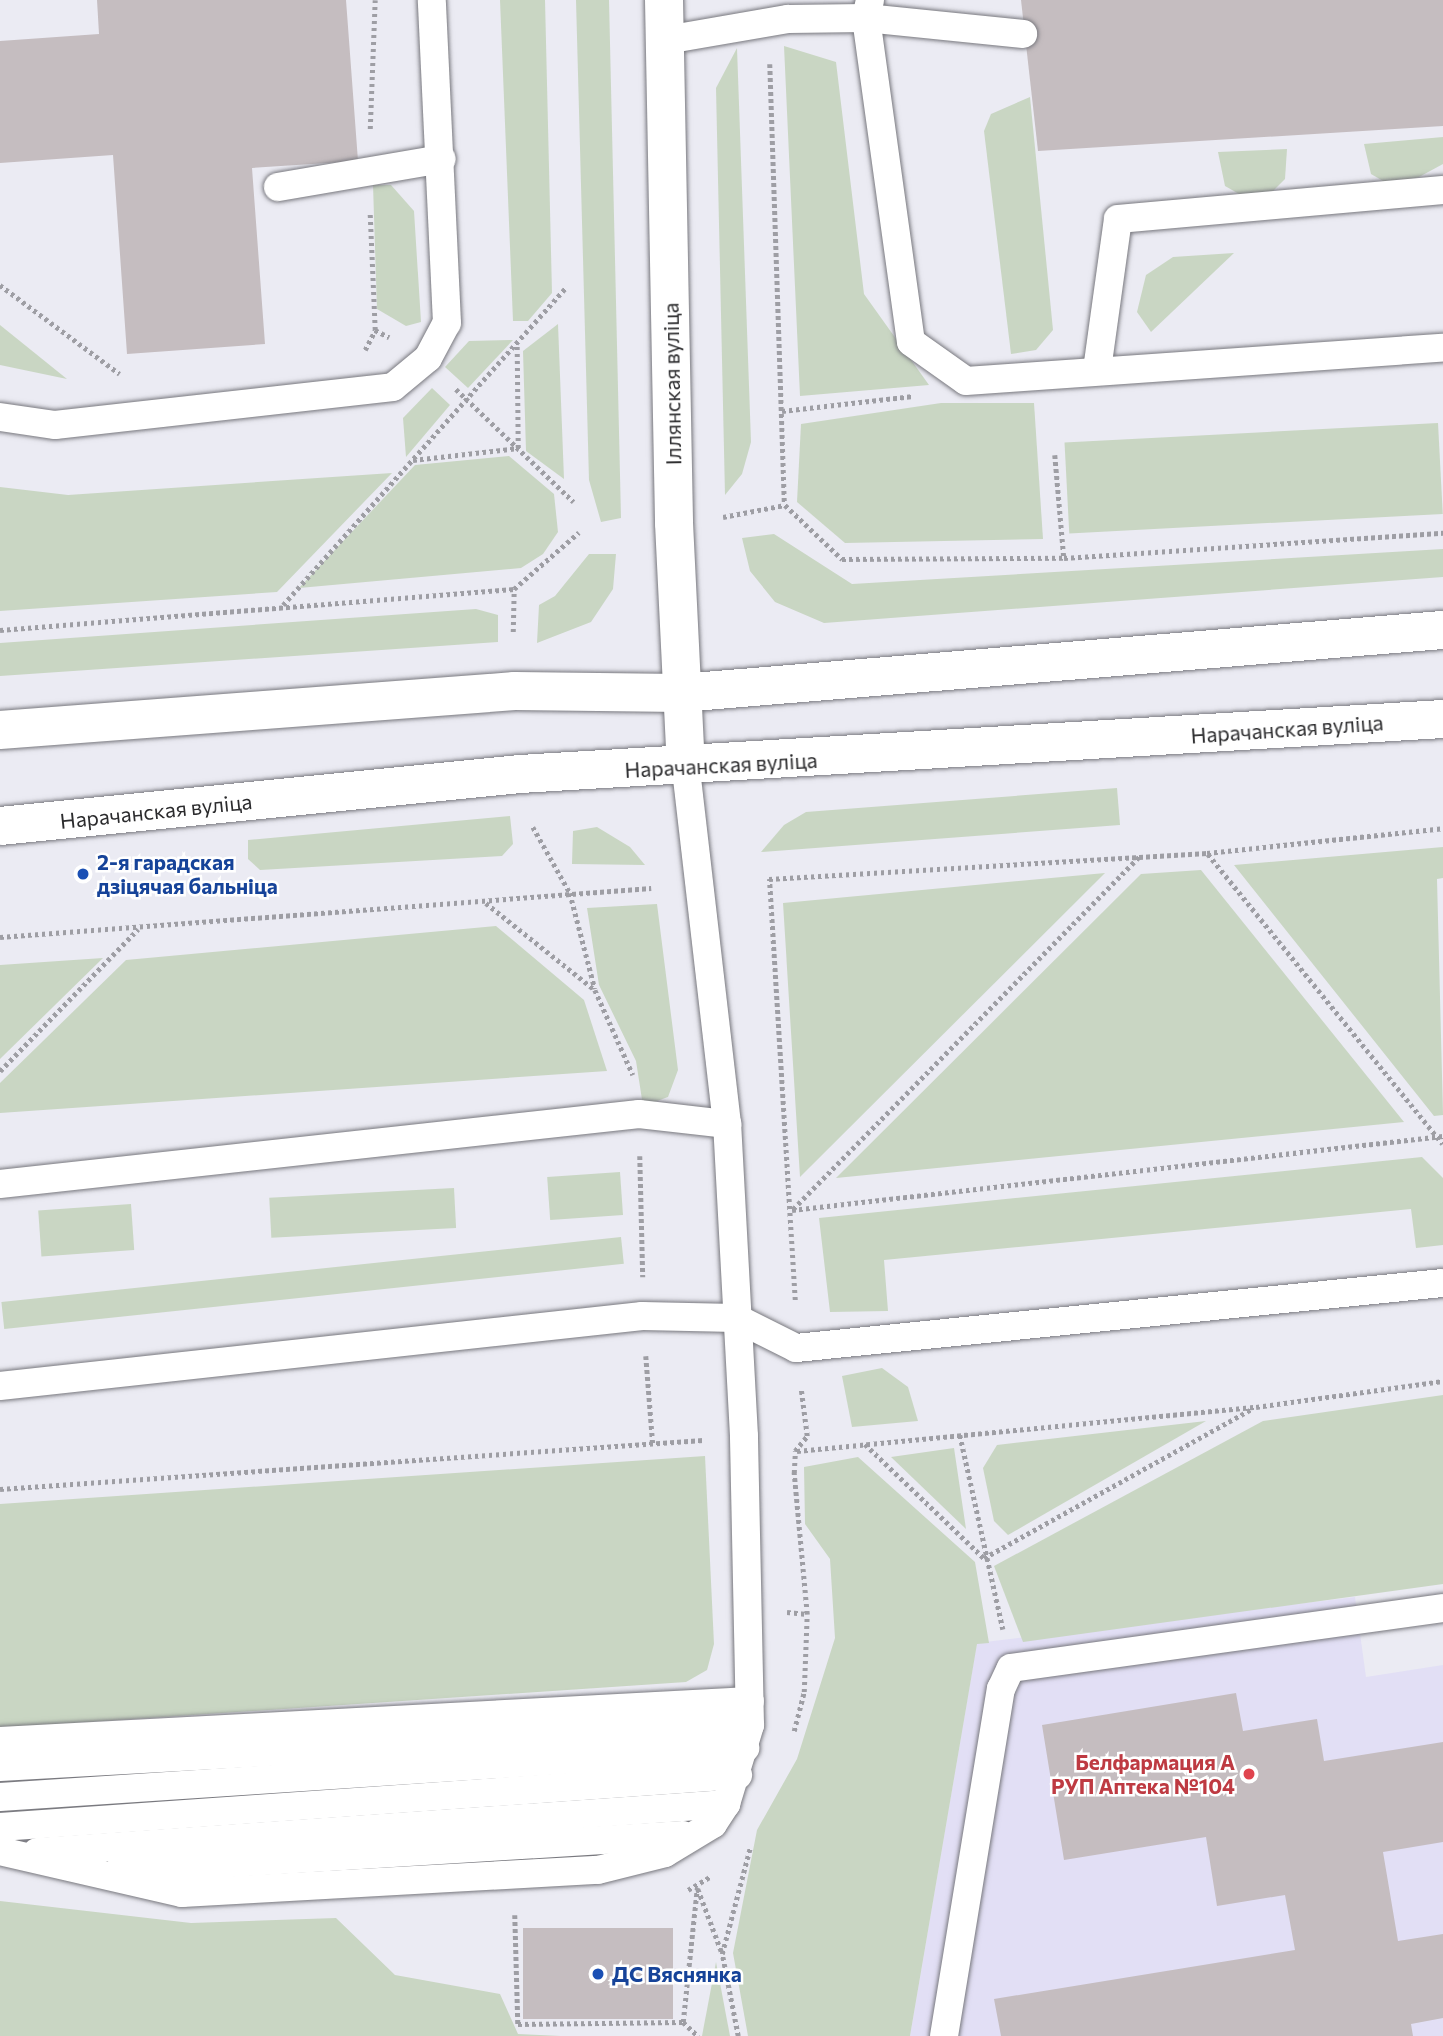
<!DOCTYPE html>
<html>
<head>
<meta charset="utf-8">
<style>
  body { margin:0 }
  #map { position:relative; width:1443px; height:2036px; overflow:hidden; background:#ebebf3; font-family:Commissioner,sans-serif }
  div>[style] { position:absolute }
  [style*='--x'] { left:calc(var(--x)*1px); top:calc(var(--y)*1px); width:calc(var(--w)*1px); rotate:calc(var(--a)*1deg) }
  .medical>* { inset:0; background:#e2dff5 }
  .green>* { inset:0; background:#c9d6c3; transform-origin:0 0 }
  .building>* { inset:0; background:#c5bdc0; transform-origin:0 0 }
  .path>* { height:4.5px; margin-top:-2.25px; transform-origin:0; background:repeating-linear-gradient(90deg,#9e9ea4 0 3.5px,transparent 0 7px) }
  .roads { filter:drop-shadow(0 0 2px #78787e) drop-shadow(0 0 2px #78787e) }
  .lane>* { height:28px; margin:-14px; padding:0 14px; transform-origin:14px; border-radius:14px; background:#fff }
  .secondary>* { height:38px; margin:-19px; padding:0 19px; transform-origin:19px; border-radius:19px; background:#fff }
  .dots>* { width:19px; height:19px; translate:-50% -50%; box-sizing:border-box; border:4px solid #fff; border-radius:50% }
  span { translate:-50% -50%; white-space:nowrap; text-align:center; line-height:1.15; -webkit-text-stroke:5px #fff; paint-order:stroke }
  .street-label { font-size:21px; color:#2b2b2d }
  .transit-label { font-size:21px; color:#164399; font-weight:700 }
  .left { translate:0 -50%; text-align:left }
  .health-label { font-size:21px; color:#be3a42; font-weight:700 }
  .right { translate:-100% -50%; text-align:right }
</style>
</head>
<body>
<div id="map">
  <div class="medical">
    <i style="clip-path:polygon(1355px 1597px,1366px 1677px,1443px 1665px,1443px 2036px,910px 2036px,977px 1643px)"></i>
  </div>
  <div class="green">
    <i style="clip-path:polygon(500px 0,545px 0,552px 293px,528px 321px,513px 321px)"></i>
    <i style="clip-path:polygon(576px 0,609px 0,621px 518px,601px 522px,589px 480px)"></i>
    <i style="clip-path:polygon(784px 46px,836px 62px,864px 294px,929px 385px,800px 396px)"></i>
    <i style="clip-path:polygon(737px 48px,751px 442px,742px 474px,725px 495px,716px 88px)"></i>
    <i style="clip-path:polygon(1030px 97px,1053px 330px,1036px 350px,1011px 354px,984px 131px,991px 114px)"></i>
    <i style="clip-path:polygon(1443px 137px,1443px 164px,1419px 177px,1390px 185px,1371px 174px,1364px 144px)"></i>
    <i style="clip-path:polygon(1287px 149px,1285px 179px,1270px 194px,1248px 199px,1225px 186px,1218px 152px)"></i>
    <i style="clip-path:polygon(373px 185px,391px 185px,414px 211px,421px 322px,406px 326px,377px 309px)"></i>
    <i style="clip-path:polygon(1234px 253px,1151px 332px,1137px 312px,1146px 275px,1173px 257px)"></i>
    <i style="clip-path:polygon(558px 324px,564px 479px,526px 451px,523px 351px)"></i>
    <i style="clip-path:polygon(0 325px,67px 379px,0 365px)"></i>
    <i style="clip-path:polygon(513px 340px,468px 388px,445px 367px,469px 341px)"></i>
    <i style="clip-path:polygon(432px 388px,450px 405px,406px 457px,403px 418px)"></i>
    <i style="clip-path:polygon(941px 403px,1034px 403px,1043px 539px,845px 543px,797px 502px,801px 424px)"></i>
    <i style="left:1438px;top:423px;width:91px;height:374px;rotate:87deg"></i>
    <i style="clip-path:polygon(509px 456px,554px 494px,558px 532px,543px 554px,521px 568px,299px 588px,415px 465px)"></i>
    <i style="clip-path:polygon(392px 473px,277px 592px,0 611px,0 487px,68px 495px)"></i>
    <i style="clip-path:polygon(774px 534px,852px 584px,1443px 549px,1443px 577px,824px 623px,775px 602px,750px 571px,742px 538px)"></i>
    <i style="clip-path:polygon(589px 554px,616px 554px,613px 589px,591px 622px,537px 643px,539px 605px,555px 596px)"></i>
    <i style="clip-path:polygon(476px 609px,498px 615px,498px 642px,0 676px,0 643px)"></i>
    <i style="clip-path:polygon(1117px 788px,1120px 825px,761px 852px,784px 825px,806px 812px)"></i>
    <i style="clip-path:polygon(510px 816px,513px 844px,502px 856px,260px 870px,248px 859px,248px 840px)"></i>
    <i style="clip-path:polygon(597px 827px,630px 847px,645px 865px,572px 864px,573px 831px)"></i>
    <i style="clip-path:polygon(1443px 847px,1443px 878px,1437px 879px,1443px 1115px,1434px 1116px,1234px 865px)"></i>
    <i style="clip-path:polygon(1201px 870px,1404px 1122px,836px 1178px,1141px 874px)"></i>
    <i style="clip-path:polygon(1105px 873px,800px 1177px,783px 903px)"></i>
    <i style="clip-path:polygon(657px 904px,678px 1070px,668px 1097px,643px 1106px,636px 1061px,599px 985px,587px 908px)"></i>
    <i style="clip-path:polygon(496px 926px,584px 1000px,607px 1071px,0 1113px,0 1083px,126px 960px)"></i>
    <i style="clip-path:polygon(103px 958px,0 1059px,0 965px)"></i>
    <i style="clip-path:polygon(1422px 1157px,1443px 1178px,1443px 1245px,1416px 1248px,1411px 1209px,884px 1260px,888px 1311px,830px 1312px,819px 1218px)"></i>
    <i style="left:620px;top:1172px;width:43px;height:73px;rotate:86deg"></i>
    <i style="left:454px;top:1188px;width:40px;height:185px;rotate:87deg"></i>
    <i style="left:131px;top:1204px;width:46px;height:93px;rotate:86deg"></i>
    <i style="left:621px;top:1237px;width:27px;height:623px;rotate:84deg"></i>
    <i style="clip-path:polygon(882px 1368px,908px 1387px,918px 1421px,852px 1427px,842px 1376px)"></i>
    <i style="clip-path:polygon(1443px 1395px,1443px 1584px,1023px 1642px,994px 1566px,1263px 1421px)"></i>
    <i style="clip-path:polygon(1206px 1421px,1008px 1535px,994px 1521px,983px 1468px,997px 1445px)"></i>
    <i style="clip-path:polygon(954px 1448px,966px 1529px,891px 1457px)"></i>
    <i style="clip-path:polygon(705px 1456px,714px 1644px,707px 1670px,686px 1682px,0 1728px,0 1504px)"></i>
    <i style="clip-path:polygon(858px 1457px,975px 1562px,989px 1643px,977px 1644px,910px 2036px,748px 2036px,733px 1953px,757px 1830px,797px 1759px,835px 1638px,830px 1559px,805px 1524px,804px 1467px)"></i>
    <i style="clip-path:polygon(0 1901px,191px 1923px,336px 1918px,395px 1975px,500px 1994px,518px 2034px,561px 2036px,0 2036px)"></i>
    <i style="clip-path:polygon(716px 1962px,730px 2036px,702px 2036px)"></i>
  </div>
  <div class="building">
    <i style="clip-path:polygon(97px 0,346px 0,358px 161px,252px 168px,265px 344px,127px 354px,113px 155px,0 163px,0 41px,99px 34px)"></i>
    <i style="clip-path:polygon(1021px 0,1443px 0,1443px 126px,1038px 151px)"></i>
    <i style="clip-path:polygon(1236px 1693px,1243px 1731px,1317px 1719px,1324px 1761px,1443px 1742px,1443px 1842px,1383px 1852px,1398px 1941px,1443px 1934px,1443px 2018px,1411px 2024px,1413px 2036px,1001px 2036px,994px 1999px,1295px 1950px,1285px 1895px,1217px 1906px,1206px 1837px,1064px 1860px,1042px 1725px)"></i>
    <i style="left:673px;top:1928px;width:91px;height:150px;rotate:90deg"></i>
  </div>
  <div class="path">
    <i style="--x:770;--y:64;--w:441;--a:88.1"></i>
    <i style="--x:785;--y:505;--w:79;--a:43.5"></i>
    <i style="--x:842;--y:559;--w:222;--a:-0.3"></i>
    <i style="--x:1064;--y:558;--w:380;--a:-3.8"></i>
    <i style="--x:370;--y:129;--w:129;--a:-87.8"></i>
    <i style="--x:0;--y:285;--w:149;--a:36.6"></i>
    <i style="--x:375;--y:330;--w:16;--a:27"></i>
    <i style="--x:365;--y:350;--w:22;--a:-63"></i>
    <i style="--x:375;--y:330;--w:116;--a:-92.5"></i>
    <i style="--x:456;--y:389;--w:163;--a:43.8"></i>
    <i style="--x:782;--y:411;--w:132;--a:-6.5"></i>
    <i style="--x:1055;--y:455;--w:103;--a:85"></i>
    <i style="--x:413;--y:460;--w:106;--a:-6.5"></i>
    <i style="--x:518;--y:448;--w:102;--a:-90.6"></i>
    <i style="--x:723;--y:517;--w:63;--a:-11"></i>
    <i style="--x:283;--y:605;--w:424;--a:-48.3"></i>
    <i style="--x:0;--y:630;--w:516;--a:-4.56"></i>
    <i style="--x:514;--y:589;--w:86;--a:-41.2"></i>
    <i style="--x:513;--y:632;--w:43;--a:-88.7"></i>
    <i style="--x:533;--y:827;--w:76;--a:60.7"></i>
    <i style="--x:570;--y:893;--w:99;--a:75.4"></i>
    <i style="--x:1208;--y:854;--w:373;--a:51"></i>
    <i style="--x:486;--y:903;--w:139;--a:38.6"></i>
    <i style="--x:595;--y:990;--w:93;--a:65.9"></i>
    <i style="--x:0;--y:937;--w:653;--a:-4.3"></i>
    <i style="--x:0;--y:1071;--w:198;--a:-45.8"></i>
    <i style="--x:640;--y:1156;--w:121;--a:88.6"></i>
    <i style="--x:793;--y:1209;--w:495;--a:-45.5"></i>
    <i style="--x:792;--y:1210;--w:655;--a:-6.49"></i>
    <i style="--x:795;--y:1300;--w:422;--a:-93.5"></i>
    <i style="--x:769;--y:879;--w:439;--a:-3.4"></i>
    <i style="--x:1207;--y:853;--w:237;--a:-6"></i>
    <i style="--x:646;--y:1356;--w:88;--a:85.5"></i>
    <i style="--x:960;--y:1435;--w:199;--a:77.5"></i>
    <i style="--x:865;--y:1444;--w:165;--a:43.8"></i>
    <i style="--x:984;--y:1558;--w:307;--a:-29.1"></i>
    <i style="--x:797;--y:1451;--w:461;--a:-5.5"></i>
    <i style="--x:1256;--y:1407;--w:189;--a:-7.9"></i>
    <i style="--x:0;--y:1489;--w:705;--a:-3.99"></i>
    <i style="--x:787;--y:1612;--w:20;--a:6"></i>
    <i style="--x:794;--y:1731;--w:40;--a:-75.6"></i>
    <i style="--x:804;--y:1692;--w:78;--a:-87.8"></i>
    <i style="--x:807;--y:1614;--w:142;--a:-95.3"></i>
    <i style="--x:794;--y:1473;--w:22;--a:-87"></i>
    <i style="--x:795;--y:1451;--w:19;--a:-51"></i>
    <i style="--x:807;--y:1436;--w:47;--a:-97.3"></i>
    <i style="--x:698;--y:1889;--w:68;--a:69.4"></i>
    <i style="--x:688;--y:1890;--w:26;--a:-31"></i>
    <i style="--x:515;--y:1915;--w:109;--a:88.4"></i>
    <i style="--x:518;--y:2024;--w:165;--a:-0.7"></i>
    <i style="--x:683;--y:2022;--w:135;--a:-84"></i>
    <i style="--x:683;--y:2022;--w:21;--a:43"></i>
    <i style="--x:738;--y:2036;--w:84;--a:-101"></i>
    <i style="--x:722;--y:1954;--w:110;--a:-75.2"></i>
  </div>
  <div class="roads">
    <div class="lane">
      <i style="--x:870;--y:0;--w:18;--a:103"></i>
      <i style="--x:866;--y:18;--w:327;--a:82.1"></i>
      <i style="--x:911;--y:342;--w:67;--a:35.3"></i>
      <i style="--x:966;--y:381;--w:478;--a:-4"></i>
      <i style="--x:666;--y:40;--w:124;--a:-9.8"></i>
      <i style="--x:788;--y:19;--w:78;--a:-0.7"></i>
      <i style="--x:866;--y:18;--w:158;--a:5.8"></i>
      <i style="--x:278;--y:187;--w:166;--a:-9.7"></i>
      <i style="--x:1097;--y:370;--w:152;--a:-82.1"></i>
      <i style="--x:1118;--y:219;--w:326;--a:-5.1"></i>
      <i style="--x:0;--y:417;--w:56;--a:8.3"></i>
      <i style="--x:55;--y:425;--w:340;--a:-6.4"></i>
      <i style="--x:393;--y:387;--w:45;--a:-39.6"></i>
      <i style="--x:428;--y:358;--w:40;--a:-62"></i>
      <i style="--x:447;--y:323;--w:323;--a:-92.7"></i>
      <i style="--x:0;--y:1184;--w:643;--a:-6.25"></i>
      <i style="--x:639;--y:1114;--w:89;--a:6.5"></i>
      <i style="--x:0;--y:1386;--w:646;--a:-6.22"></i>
      <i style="--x:642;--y:1316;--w:94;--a:1.2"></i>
      <i style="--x:736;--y:1318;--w:67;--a:26.6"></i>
      <i style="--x:796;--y:1348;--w:650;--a:-5.74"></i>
      <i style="--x:0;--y:1741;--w:751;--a:-3.05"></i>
      <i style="--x:0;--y:1767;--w:751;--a:-3.21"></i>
      <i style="--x:0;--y:1797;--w:747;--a:-3.76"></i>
      <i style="--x:0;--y:1827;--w:740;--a:-4.03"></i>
      <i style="--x:0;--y:1851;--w:187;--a:13"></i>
      <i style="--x:182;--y:1893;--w:417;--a:-3.2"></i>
      <i style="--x:598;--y:1870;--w:69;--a:-14.2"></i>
      <i style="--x:665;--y:1853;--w:56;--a:-31.1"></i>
      <i style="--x:713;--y:1824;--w:24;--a:-57"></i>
      <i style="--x:726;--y:1804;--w:83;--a:-73.1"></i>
      <i style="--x:750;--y:1725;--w:289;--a:-91.2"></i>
      <i style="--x:744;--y:1436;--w:312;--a:-93.1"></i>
      <i style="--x:727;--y:1124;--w:357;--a:-96.6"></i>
      <i style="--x:37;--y:1852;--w:691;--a:-3.99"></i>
      <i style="--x:119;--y:1870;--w:565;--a:-3.55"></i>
      <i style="--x:944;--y:2036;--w:352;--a:-80.7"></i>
      <i style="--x:1001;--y:1689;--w:23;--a:-65"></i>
      <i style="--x:1011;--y:1668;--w:436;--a:-7.9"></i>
    </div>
    <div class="secondary">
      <i style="--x:664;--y:0;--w:523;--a:88.9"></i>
      <i style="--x:674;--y:523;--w:246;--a:87.2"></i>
      <i style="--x:0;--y:730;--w:516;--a:-4.33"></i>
      <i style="--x:515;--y:691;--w:166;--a:0.7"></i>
      <i style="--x:681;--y:693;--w:765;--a:-4.73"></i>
      <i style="--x:0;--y:826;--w:523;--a:-5.71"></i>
      <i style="--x:520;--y:774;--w:925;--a:-3.41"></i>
    </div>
  </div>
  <div class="dots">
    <i style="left:83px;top:874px;background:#1a4fb4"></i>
    <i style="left:1249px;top:1774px;background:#e0444e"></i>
    <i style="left:598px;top:1974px;background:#1a4fb4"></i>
  </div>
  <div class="street-label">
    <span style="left:672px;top:384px;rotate:-91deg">Іллянская вуліца</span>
    <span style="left:1287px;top:729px;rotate:-4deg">Нарачанская вуліца</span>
    <span style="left:721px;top:765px;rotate:-3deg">Нарачанская вуліца</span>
    <span style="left:156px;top:811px;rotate:-6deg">Нарачанская вуліца</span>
  </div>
  <div class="transit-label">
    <span class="left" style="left:97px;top:874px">2-я гарадская<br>дзіцячая бальніца</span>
    <span class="left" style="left:612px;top:1974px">ДС Вяснянка</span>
  </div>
  <div class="health-label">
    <span class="right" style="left:1235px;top:1774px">Белфармация А<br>РУП Аптека №104</span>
  </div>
</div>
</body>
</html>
